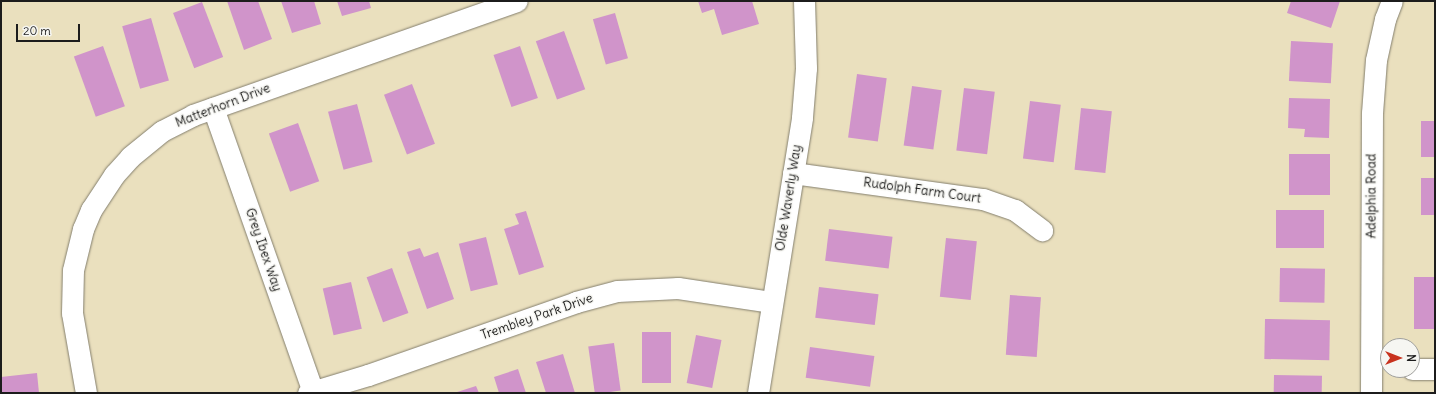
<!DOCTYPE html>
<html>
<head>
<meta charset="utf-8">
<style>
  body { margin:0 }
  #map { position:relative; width:1436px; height:394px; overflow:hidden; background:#eae0be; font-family:Delius,sans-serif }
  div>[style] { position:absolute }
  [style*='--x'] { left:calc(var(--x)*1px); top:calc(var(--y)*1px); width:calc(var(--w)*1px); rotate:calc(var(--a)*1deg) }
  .building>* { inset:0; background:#d094ca; transform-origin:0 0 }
  .roads { filter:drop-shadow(0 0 1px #837e6d) drop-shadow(0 0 1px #837e6d) }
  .minor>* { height:21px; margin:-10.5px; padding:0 10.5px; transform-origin:10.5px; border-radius:10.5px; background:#fff }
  span { translate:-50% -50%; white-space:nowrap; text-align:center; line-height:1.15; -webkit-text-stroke:3px #f6f6f2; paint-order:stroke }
  .street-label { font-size:13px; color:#1c1c1c }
  .frame { position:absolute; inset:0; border:2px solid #1c1c1c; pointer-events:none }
  .north { position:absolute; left:1380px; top:338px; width:40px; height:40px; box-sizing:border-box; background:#f6f6f2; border:1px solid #9f9f9c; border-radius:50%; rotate:90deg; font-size:11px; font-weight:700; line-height:16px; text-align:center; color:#1c1c1c }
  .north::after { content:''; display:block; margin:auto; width:14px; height:18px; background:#c8321e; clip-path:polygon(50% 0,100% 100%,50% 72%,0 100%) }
  .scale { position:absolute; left:16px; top:24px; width:64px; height:18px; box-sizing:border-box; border:2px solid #1c1c1c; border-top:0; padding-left:5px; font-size:12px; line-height:14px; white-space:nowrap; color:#1c1c1c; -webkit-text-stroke:3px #f6f6f2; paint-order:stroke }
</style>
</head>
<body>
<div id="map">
  <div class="building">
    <i style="clip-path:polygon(227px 1px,258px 1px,272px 39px,244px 50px)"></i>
    <i style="clip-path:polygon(281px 1px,314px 1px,321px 24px,292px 33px)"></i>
    <i style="clip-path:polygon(337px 1px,369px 1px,371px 8px,342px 16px)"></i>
    <i style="clip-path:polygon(698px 1px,752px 1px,759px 24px,722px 35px,714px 9px,702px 13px)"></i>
    <i style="clip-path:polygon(1291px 1px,1340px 1px,1331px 28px,1287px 13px)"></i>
    <i style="left:202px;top:2px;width:59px;height:31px;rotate:69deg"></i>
    <i style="left:615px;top:13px;width:47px;height:23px;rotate:74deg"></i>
    <i style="left:151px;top:18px;width:65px;height:30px;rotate:74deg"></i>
    <i style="left:564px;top:31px;width:62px;height:30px;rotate:70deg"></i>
    <i style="left:1291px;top:41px;width:42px;height:40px;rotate:3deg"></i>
    <i style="left:103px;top:46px;width:64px;height:31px;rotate:70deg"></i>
    <i style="left:520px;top:46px;width:55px;height:28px;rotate:71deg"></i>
    <i style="left:857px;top:74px;width:30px;height:64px;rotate:8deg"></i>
    <i style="left:412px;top:84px;width:64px;height:30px;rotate:69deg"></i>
    <i style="left:912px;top:86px;width:30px;height:60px;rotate:8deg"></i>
    <i style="left:964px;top:88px;width:31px;height:63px;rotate:7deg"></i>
    <i style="clip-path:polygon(1289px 98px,1330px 99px,1329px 138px,1304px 137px,1305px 129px,1288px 128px)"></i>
    <i style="left:1030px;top:101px;width:31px;height:58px;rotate:7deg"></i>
    <i style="left:357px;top:104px;width:60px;height:30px;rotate:75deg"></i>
    <i style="left:1081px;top:108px;width:31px;height:62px;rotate:6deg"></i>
    <i style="left:1421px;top:121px;width:14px;height:36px"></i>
    <i style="left:298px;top:123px;width:62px;height:31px;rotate:70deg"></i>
    <i style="left:1289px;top:154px;width:41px;height:41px"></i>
    <i style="left:1421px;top:178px;width:14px;height:37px"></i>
    <i style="left:1276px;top:210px;width:48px;height:38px"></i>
    <i style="clip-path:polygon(526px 211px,544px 267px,519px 275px,504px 229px,519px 224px,515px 214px)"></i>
    <i style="left:829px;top:229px;width:64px;height:32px;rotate:7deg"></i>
    <i style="left:486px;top:237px;width:49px;height:28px;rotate:76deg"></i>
    <i style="left:946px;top:238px;width:31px;height:59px;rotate:6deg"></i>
    <i style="clip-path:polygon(420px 248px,424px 257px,438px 252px,454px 299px,427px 309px,407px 252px)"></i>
    <i style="left:392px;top:268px;width:48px;height:27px;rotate:70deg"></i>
    <i style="left:1280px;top:268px;width:45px;height:34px;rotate:1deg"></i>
    <i style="left:1414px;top:277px;width:21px;height:52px"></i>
    <i style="left:351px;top:282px;width:48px;height:29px;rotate:77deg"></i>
    <i style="left:819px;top:287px;width:60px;height:31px;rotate:7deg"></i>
    <i style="left:1010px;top:295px;width:31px;height:60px;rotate:4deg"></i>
    <i style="left:1265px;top:319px;width:65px;height:40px;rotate:1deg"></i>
    <i style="left:642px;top:332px;width:29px;height:51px"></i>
    <i style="left:696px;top:335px;width:26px;height:49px;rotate:11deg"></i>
    <i style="left:614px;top:343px;width:48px;height:26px;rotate:82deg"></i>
    <i style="left:810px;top:347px;width:65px;height:31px;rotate:8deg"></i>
    <i style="clip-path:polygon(563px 354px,575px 393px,546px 393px,536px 362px)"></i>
    <i style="clip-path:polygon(518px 369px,526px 393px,499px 393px,494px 377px)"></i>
    <i style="clip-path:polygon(37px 373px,39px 393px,1px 393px,1px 377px)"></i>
    <i style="left:1274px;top:375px;width:48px;height:18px;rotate:1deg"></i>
    <i style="clip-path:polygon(476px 386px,479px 393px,454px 393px)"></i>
  </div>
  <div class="roads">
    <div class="minor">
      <i style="--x:213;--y:108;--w:301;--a:70.6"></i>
      <i style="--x:793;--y:173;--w:192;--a:7.8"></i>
      <i style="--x:983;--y:199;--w:34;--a:19"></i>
      <i style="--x:1015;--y:210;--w:34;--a:37"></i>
      <i style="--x:1412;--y:369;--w:23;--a:0"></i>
      <i style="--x:86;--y:393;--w:81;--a:-99.9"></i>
      <i style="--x:72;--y:313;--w:43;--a:-88.7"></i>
      <i style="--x:73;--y:270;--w:42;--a:-76.3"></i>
      <i style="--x:83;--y:229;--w:21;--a:-67"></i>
      <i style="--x:91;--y:210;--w:42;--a:-56.7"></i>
      <i style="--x:114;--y:175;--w:24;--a:-48"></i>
      <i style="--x:130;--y:157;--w:41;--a:-39.1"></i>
      <i style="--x:162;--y:131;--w:35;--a:-27"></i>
      <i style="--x:193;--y:115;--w:343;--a:-19.4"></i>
      <i style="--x:308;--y:393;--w:63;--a:-16.7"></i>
      <i style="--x:368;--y:375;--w:220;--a:-19.3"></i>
      <i style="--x:576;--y:302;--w:42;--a:-15"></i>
      <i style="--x:617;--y:291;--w:61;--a:-2.8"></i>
      <i style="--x:678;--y:288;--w:95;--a:8.5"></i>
      <i style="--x:758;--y:393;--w:279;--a:-80.9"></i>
      <i style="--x:802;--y:117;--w:49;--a:-85.3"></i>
      <i style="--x:806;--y:68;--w:67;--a:-91.7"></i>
      <i style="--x:1371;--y:393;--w:280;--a:-89.8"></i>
      <i style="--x:1372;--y:113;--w:53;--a:-85.7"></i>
      <i style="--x:1376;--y:60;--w:42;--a:-77.6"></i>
      <i style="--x:1385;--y:19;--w:19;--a:-69"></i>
    </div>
  </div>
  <div class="street-label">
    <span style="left:223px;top:106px;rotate:-21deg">Matterhorn Drive</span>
    <span style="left:922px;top:191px;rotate:8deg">Rudolph Farm Court</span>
    <span style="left:1372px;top:196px;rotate:-90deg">Adelphia Road</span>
    <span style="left:789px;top:198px;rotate:-81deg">Olde Waverly Way</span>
    <span style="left:263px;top:250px;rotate:71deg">Grey Ibex Way</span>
    <span style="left:537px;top:317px;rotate:-19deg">Trembley Park Drive</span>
  </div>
  <div class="frame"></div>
  <div class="north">N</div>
  <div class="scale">20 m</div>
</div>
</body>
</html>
